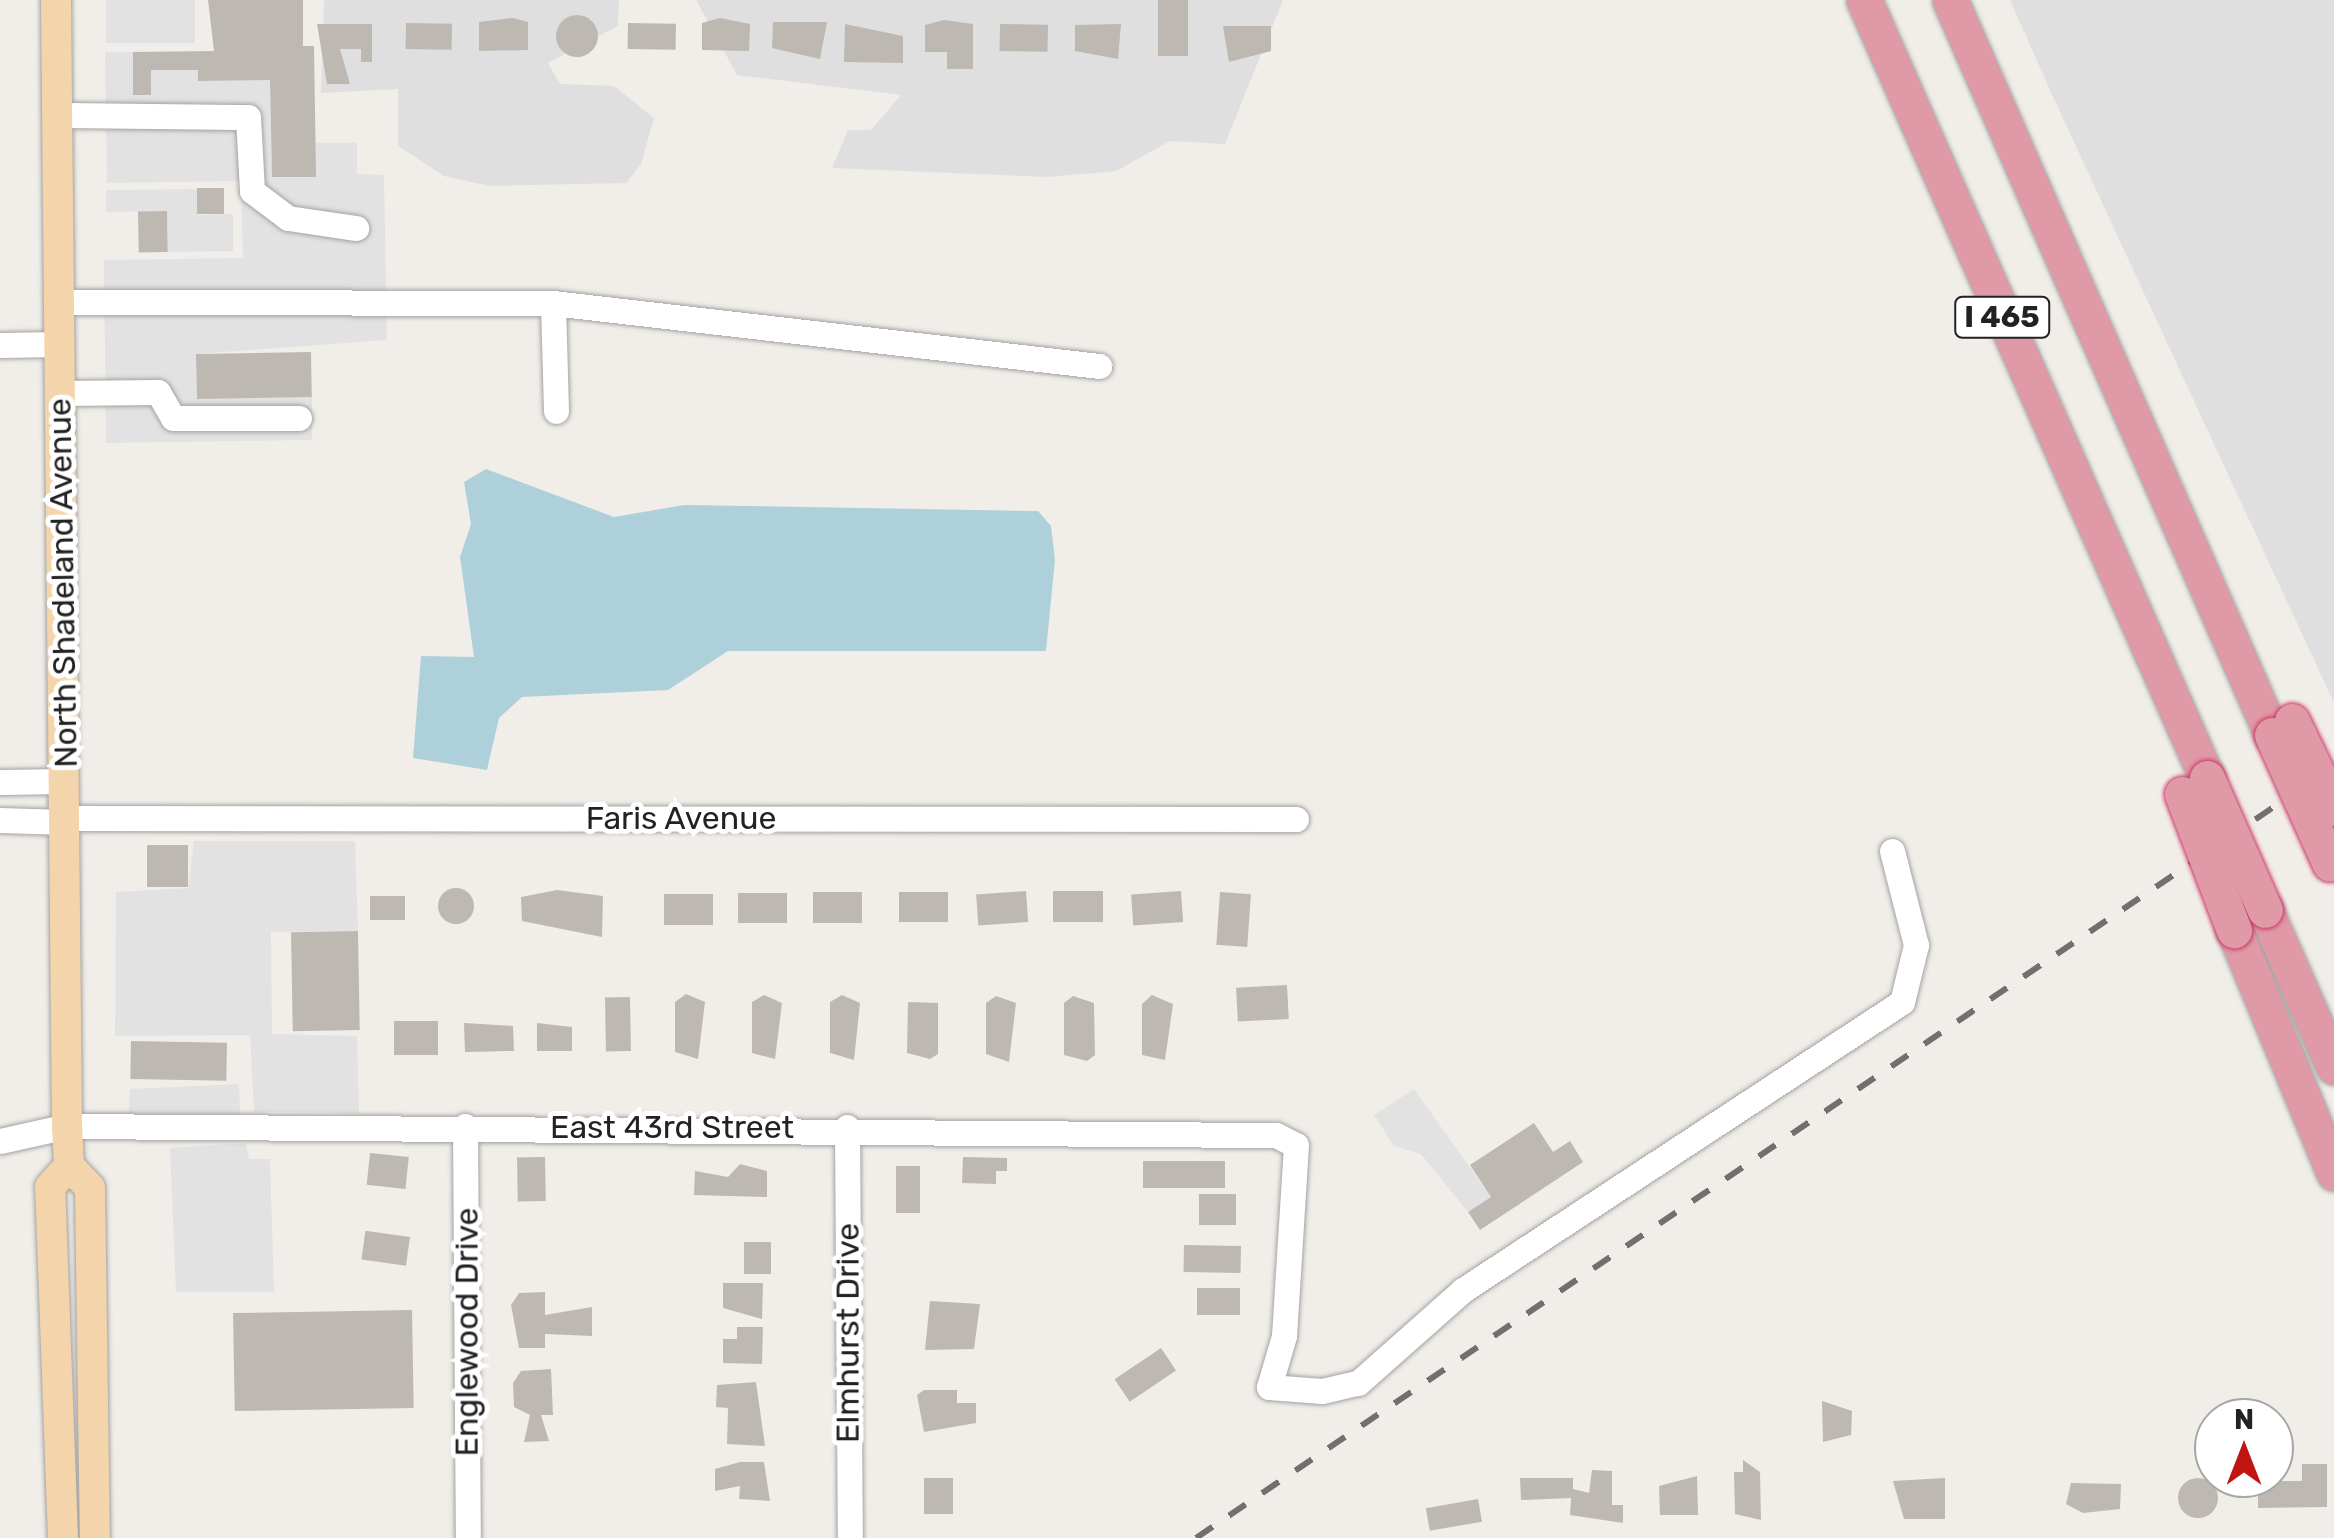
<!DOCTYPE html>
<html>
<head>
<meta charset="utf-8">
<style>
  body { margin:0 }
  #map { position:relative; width:2334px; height:1538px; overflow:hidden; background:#f1eee9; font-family:Rubik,sans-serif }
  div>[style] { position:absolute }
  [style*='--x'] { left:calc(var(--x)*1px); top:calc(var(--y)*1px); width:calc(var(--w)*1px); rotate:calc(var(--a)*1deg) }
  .residential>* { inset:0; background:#dfdfdf }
  .parking>* { inset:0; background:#e2e2e2; transform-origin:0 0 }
  .water>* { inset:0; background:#aed0da }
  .building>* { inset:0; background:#beb8b2; transform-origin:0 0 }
  .round { border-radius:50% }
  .roads { filter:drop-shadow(0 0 2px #a3a3a3) drop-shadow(0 0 2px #a3a3a3) }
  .minor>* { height:25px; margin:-12.5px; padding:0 12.5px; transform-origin:12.5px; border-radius:12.5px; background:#fff }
  .major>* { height:30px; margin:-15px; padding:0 15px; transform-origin:15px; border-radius:15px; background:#f4d5ab }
  .highway>* { height:35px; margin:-17.5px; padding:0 17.5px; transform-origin:17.5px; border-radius:17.5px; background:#e099a6 }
  .rail>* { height:6px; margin-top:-3px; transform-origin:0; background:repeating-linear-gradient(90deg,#707070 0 20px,transparent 0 40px) }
  .bridges { filter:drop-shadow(0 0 2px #cb3a6a) drop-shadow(0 0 2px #cb3a6a) }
  .highway-bridge>* { height:35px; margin:-17.5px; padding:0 17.5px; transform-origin:17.5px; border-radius:17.5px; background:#e099a6 }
  span { translate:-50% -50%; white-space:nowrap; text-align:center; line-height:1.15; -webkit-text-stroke:10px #fff; paint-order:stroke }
  .shield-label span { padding:2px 8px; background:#fff; border:2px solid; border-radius:8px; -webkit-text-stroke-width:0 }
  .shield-label { font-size:30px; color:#222; font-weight:700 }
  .street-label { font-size:32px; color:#222 }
  .north { position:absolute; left:2194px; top:1398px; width:100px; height:100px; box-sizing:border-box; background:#fff; border:2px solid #a7a7a7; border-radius:50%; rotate:0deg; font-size:28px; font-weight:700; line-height:40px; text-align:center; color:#222 }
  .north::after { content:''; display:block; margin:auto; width:35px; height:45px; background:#c01513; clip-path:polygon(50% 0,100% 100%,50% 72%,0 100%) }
</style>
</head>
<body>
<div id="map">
  <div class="residential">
    <i style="clip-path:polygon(324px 0,619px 0,618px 26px,548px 63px,560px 84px,614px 86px,654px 118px,641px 164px,626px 183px,490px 186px,444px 176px,398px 146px,398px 89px,321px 93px)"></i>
    <i style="clip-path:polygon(696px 0,1283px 0,1225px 144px,1170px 141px,1116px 171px,1047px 177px,832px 168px,848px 130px,871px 130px,901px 95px,737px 75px)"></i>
    <i style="clip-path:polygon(2010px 0,2334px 0,2334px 703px,2054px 99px)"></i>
  </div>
  <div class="parking">
    <i style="left:106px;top:0;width:89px;height:43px"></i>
    <i style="clip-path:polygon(105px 52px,133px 52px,134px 95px,151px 95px,151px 70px,198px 70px,199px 81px,270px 80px,272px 177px,315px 176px,315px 143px,357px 143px,357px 174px,384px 175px,387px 340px,196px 354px,196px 398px,312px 397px,312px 440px,106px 443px,104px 260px,243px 258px,241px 181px,107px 183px)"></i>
    <i style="clip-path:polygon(197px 189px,198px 215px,233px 214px,233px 251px,168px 252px,167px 211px,106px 212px,106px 190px)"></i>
    <i style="clip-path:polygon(194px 841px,355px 841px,358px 931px,271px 932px,272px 1034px,357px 1036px,359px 1113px,254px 1112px,250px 1035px,115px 1036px,116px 892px,188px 888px)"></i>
    <i style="clip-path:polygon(239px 1084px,240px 1116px,129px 1116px,130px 1089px)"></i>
    <i style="clip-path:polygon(1414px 1089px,1491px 1197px,1468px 1212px,1421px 1154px,1394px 1146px,1374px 1115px)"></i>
    <i style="clip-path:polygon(246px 1143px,249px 1159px,270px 1159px,274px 1292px,176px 1292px,170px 1148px)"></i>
  </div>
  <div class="water">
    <i style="clip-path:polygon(486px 469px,614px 517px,684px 505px,1038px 511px,1051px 526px,1055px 560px,1046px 651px,728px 651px,668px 690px,522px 697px,499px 718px,487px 770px,413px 758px,421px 656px,474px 657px,460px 557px,471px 524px,464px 482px)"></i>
  </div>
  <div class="building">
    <i style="clip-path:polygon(208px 0,303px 0,303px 46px,314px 46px,316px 177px,272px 177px,270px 80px,198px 81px,198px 70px,151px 70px,151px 95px,133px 95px,133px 52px,214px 51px)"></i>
    <i style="left:1158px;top:0;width:30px;height:56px"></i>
    <i class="round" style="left:556px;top:15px;width:42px;height:42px"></i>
    <i style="clip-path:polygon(513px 18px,528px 22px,528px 50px,479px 51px,479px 22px)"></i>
    <i style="clip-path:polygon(720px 18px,750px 24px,749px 51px,702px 50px,702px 23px)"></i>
    <i style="clip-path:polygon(944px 20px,973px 24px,973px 69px,947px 69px,947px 52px,925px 52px,925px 25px)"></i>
    <i style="clip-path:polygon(773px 22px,827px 22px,820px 59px,772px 48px)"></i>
    <i style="left:406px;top:23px;width:46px;height:26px;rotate:1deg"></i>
    <i style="left:628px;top:23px;width:48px;height:26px;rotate:1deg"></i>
    <i style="clip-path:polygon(317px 24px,372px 24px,372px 62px,361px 62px,361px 49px,340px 49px,350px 84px,327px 84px)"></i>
    <i style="clip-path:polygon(845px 24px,903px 36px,903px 63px,844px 62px)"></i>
    <i style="left:1000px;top:24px;width:48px;height:27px;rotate:1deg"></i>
    <i style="clip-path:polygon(1121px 24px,1118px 59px,1075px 51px,1075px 25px)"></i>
    <i style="clip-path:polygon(1223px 26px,1271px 26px,1271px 51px,1229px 62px)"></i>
    <i style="left:224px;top:188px;width:26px;height:27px;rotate:90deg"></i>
    <i style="left:167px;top:211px;width:41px;height:29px;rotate:89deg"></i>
    <i style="left:311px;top:352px;width:45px;height:115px;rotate:89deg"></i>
    <i style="left:147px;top:845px;width:41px;height:42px"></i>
    <i class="round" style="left:438px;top:888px;width:36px;height:36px"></i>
    <i style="clip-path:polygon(557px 890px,603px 896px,602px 937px,522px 921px,521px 897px)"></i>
    <i style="left:1026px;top:891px;width:31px;height:50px;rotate:86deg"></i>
    <i style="left:1053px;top:891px;width:50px;height:31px"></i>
    <i style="left:1181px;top:891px;width:31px;height:50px;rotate:86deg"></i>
    <i style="left:813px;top:892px;width:49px;height:31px"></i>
    <i style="left:899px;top:892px;width:49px;height:30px"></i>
    <i style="left:1220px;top:892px;width:31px;height:53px;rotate:4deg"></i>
    <i style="left:738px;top:893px;width:49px;height:30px"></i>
    <i style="left:664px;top:894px;width:49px;height:31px"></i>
    <i style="left:370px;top:896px;width:35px;height:24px"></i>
    <i style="left:358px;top:931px;width:99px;height:67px;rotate:89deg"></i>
    <i style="left:1287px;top:985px;width:34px;height:51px;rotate:87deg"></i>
    <i style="clip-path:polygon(686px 994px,705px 1002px,698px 1059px,675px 1052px,675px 1002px)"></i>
    <i style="clip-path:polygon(764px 995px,782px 1003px,775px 1059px,752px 1053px,752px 1002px)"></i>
    <i style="clip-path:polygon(842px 995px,860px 1003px,854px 1060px,830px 1053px,830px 1002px)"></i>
    <i style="clip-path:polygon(1152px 995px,1173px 1004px,1165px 1060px,1142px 1055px,1142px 1004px)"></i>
    <i style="clip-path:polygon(996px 996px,1016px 1003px,1009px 1062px,986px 1054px,986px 1003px)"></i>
    <i style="clip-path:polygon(1073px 996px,1094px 1003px,1095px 1055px,1087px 1061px,1064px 1055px,1064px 1003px)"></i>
    <i style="left:630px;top:997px;width:54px;height:25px;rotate:89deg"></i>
    <i style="clip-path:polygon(908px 1002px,938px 1003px,938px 1054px,930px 1059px,907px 1053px)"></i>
    <i style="left:394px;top:1021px;width:44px;height:34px"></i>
    <i style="clip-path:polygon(464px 1023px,513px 1026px,514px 1051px,465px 1052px)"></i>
    <i style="clip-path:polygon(537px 1023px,572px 1027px,572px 1051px,537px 1051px)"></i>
    <i style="left:131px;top:1041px;width:96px;height:38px;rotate:1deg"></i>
    <i style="clip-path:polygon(1534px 1123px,1553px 1152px,1570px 1141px,1583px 1162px,1480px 1230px,1468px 1212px,1491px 1197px,1470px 1165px)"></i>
    <i style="left:370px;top:1153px;width:39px;height:32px;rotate:6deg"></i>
    <i style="left:545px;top:1157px;width:44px;height:28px;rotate:89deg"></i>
    <i style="clip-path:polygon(963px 1157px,1007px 1158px,1007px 1171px,996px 1171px,996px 1184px,962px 1183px)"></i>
    <i style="left:1143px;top:1161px;width:82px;height:27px"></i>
    <i style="clip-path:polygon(740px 1164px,767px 1171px,767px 1197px,694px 1195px,695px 1171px,728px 1177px)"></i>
    <i style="left:896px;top:1166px;width:24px;height:47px"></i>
    <i style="left:1199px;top:1194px;width:37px;height:31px"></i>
    <i style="left:410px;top:1237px;width:29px;height:45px;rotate:98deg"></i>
    <i style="left:744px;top:1242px;width:27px;height:32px"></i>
    <i style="left:1184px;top:1245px;width:57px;height:27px;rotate:1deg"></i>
    <i style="clip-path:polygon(723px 1283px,763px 1283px,762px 1319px,723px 1308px)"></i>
    <i style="left:1197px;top:1288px;width:43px;height:27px"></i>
    <i style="clip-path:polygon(545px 1292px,545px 1315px,592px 1307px,592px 1336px,545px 1334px,545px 1348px,519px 1348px,511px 1305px,519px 1293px)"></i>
    <i style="clip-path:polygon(930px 1301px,980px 1304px,974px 1349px,925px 1350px)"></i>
    <i style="left:412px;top:1310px;width:98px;height:179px;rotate:89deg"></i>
    <i style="clip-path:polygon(737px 1327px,763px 1327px,762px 1364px,723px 1363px,723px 1339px,737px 1339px)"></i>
    <i style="left:1161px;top:1348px;width:27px;height:56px;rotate:56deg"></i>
    <i style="clip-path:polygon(551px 1369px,553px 1415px,541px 1415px,549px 1441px,524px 1442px,530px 1415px,514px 1407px,513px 1383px,521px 1371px)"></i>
    <i style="clip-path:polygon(756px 1382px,765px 1446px,727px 1444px,728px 1408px,716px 1407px,717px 1385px)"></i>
    <i style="clip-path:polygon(924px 1390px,957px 1390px,957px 1403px,976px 1403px,976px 1423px,924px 1432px,917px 1395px)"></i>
    <i style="clip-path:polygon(1822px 1401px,1852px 1411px,1851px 1435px,1823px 1442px)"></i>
    <i style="clip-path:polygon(1743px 1460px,1760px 1472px,1761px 1520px,1735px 1514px,1734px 1472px,1743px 1472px)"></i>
    <i style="clip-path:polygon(740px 1462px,764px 1462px,770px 1501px,739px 1499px,740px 1486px,715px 1491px,715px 1469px)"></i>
    <i style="clip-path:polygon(2302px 1464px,2327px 1464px,2327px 1507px,2258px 1508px,2258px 1481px,2302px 1481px)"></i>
    <i style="clip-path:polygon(1592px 1470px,1612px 1471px,1612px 1505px,1623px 1505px,1623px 1523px,1570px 1515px,1571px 1498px,1521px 1500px,1520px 1478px,1573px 1478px,1573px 1489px,1589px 1493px)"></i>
    <i style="clip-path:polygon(1697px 1476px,1698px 1515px,1660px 1515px,1659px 1486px)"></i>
    <i class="round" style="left:2178px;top:1478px;width:40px;height:40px"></i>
    <i style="left:924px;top:1478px;width:29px;height:36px"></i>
    <i style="clip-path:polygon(1945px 1478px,1945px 1519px,1904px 1519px,1893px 1481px)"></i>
    <i style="clip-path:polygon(2121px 1484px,2120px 1509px,2083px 1513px,2066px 1504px,2071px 1483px)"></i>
    <i style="left:1478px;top:1499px;width:23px;height:53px;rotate:80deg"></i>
  </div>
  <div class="roads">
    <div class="minor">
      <i style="--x:57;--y:115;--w:191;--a:0.6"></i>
      <i style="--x:248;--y:117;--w:74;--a:86.9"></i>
      <i style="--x:252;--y:191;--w:45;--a:36.9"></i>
      <i style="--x:288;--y:218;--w:69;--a:8.4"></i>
      <i style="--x:59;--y:302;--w:494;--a:0.1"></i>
      <i style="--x:553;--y:303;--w:550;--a:6.58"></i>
      <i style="--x:553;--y:303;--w:108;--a:88.4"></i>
      <i style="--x:0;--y:345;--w:60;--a:-1"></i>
      <i style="--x:60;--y:393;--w:98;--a:-0.6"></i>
      <i style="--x:158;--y:392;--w:30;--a:60"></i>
      <i style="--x:173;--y:418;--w:126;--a:0"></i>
      <i style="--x:0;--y:782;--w:65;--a:-0.9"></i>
      <i style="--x:65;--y:818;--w:1231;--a:0.05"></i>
      <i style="--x:0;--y:820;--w:65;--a:1.8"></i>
      <i style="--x:465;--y:1126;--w:412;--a:89.6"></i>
      <i style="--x:847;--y:1127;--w:411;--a:89.6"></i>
      <i style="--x:0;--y:1141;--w:69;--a:-12.6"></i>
      <i style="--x:67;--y:1126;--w:1209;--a:0.43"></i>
      <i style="--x:1276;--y:1135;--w:22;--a:27"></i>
      <i style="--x:1296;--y:1145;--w:191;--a:93.6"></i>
      <i style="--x:1284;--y:1336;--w:53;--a:106.4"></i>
      <i style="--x:1269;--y:1387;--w:53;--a:4.3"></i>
      <i style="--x:1322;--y:1391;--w:37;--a:-13"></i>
      <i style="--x:1358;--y:1383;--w:140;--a:-41.5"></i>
      <i style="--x:1463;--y:1290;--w:525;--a:-33.27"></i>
      <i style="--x:1902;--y:1002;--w:59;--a:-76.2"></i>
      <i style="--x:1916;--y:945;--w:97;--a:-104.3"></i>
    </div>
    <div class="major">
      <i style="--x:56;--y:0;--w:1126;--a:89.44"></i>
      <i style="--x:67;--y:1126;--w:40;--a:87.1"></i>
      <i style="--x:69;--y:1166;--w:30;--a:46"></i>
      <i style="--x:90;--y:1188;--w:350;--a:89.2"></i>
      <i style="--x:63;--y:1538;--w:351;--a:-92.1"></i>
      <i style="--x:50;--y:1187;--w:28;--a:-48"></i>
    </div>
    <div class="highway">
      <i style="--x:1864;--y:0;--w:850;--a:66.21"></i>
      <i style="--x:1950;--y:0;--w:802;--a:66.34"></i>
      <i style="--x:2265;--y:910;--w:171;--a:66.3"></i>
      <i style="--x:2234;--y:930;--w:263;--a:67.6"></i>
    </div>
  </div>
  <div class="rail">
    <i style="--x:1196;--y:1538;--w:1375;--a:-34.15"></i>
  </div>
  <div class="bridges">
    <div class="highway-bridge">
      <i style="--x:2292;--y:721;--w:97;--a:64.2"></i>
      <i style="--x:2272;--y:735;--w:141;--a:65.8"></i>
      <i style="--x:2207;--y:778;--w:144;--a:66.3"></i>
      <i style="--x:2182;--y:794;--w:146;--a:69.1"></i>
    </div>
  </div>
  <div class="shield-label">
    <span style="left:2002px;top:317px">I 465</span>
  </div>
  <div class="street-label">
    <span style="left:63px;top:583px;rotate:-91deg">North Shadeland Avenue</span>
    <span style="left:681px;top:818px">Faris Avenue</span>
    <span style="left:672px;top:1127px">East 43rd Street</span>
    <span style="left:467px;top:1332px;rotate:-90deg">Englewood Drive</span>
    <span style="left:848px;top:1333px;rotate:-90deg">Elmhurst Drive</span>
  </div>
  <div class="north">N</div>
</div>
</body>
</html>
